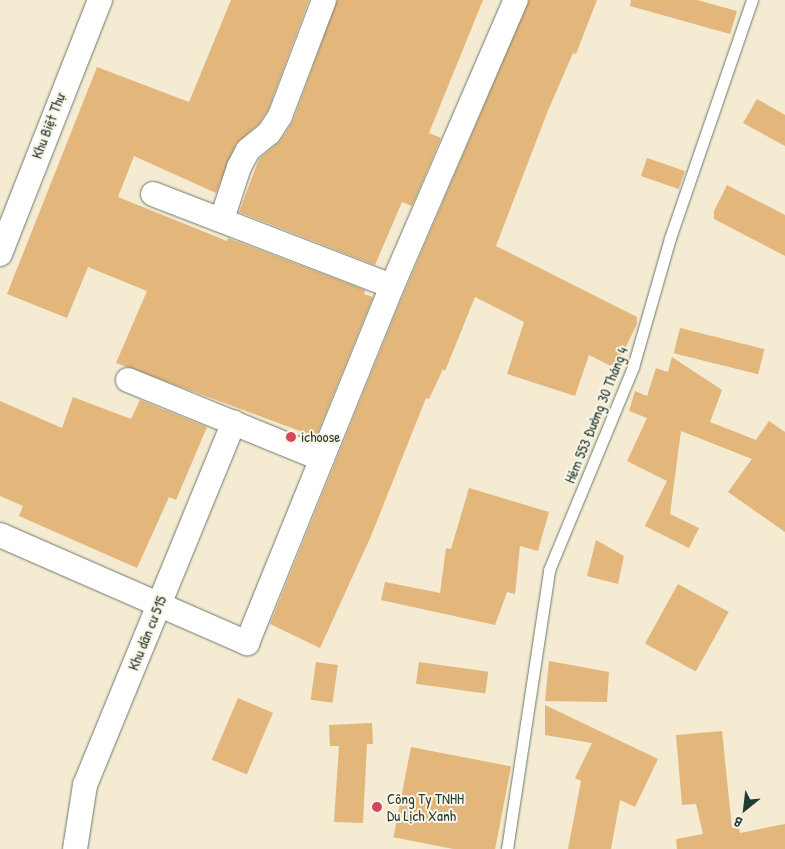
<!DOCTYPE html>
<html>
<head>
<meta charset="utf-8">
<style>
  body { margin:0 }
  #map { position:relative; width:785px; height:849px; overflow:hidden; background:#f5ead2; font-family:"Patrick Hand",sans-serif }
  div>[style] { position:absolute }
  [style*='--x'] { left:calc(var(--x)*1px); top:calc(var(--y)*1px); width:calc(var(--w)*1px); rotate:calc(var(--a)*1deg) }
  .building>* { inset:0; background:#e3b67b; transform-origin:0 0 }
  .roads { filter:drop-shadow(0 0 1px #6a7a6b) drop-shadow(0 0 1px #6a7a6b) }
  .service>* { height:11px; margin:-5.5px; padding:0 5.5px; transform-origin:5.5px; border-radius:5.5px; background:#fff }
  .minor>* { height:24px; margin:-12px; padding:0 12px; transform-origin:12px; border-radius:12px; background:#fff }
  .dots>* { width:14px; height:14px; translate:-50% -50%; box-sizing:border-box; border:2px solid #fcf5e5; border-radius:50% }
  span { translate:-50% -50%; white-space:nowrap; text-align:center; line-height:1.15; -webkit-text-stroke:4px #fcf5e5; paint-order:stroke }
  .street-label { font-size:15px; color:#1f3d34 }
  .poi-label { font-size:15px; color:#1f3d34 }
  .left { translate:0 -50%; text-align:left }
  .north { position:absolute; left:720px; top:784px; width:50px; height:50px; -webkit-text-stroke:4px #fcf5e5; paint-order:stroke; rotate:209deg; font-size:14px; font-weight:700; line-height:20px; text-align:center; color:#1f3d34 }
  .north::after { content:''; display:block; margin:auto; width:18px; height:22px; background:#1f3d34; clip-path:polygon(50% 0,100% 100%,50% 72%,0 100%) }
</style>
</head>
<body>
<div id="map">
  <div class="building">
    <i style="clip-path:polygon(231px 0,309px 0,268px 110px,259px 124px,236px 144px,216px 193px,134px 156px,118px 197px,227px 241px,228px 238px,365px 290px,364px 294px,373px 297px,316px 437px,116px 363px,147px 291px,88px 267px,67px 318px,7px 294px,97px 67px,189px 102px)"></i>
    <i style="clip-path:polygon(337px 0,483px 0,429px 133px,441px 138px,412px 206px,402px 202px,375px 265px,239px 212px,259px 159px,280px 141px,293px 121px)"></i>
    <i style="clip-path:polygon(529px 0,597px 0,576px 54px,573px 53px,547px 113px,496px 246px,637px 317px,637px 324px,617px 365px,609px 365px,589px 355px,575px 396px,507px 374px,524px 322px,475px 297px,445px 371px,443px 369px,429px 399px,426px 398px,371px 536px,320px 648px,270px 624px,398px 307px)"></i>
    <i style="clip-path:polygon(631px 0,697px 0,737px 11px,730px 34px,630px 6px)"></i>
    <i style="clip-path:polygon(757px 99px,785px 115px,785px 146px,743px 123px)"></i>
    <i style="left:647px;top:158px;width:40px;height:19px;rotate:19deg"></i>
    <i style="clip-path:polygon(727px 185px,785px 215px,785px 256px,714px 219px,714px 211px)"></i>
    <i style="left:680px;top:328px;width:87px;height:26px;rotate:14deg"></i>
    <i style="clip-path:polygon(672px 357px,722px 390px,710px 422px,756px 440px,769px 421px,785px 432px,785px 532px,728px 492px,752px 459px,681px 431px,670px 514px,699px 528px,689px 548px,645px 526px,667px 481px,627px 461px,647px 418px,629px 411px,635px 391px,647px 396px,656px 368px,668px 372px)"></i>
    <i style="clip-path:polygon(73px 397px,131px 419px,140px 400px,207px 427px,176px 500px,169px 497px,137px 568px,19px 516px,23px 506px,0 496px,0 401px,62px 428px)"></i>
    <i style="clip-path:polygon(469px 488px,549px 512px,538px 551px,520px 546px,515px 594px,507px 592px,495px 625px,381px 600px,385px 582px,440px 593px,446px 548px,451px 549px)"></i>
    <i style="clip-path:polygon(596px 540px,624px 556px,618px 584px,587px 576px)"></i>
    <i style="left:678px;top:584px;width:58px;height:68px;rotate:29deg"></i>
    <i style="clip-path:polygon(549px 661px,609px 672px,607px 702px,545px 701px)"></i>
    <i style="left:316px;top:662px;width:22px;height:38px;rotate:8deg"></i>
    <i style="left:419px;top:662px;width:70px;height:22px;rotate:8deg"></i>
    <i style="left:238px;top:698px;width:38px;height:67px;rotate:23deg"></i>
    <i style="clip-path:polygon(545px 705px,658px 759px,635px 807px,620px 800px,611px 849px,568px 849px,581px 781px,575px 778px,592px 743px,545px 735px)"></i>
    <i style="clip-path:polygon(372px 723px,373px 744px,367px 744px,363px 823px,334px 822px,339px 746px,330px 746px,329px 725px)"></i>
    <i style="clip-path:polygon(722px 731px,732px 828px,739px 827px,740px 833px,785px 824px,785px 849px,677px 849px,676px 839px,703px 834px,696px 804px,682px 805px,676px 735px)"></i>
    <i style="left:411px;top:747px;width:102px;height:92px;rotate:11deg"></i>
  </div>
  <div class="roads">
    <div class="service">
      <i style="--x:507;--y:849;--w:282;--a:-81.4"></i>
      <i style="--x:549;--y:570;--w:220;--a:-67.5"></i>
      <i style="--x:633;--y:367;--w:134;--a:-74"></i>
      <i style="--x:670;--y:238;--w:252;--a:-71"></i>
    </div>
    <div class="minor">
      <i style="--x:153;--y:194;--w:256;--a:21.1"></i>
      <i style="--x:222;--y:219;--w:55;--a:-71.9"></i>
      <i style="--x:239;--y:167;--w:19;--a:-62"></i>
      <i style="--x:248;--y:150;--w:27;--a:-39"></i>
      <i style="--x:269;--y:133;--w:20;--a:-57"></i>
      <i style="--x:280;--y:116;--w:124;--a:-69.2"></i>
      <i style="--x:0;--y:254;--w:273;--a:-68.5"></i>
      <i style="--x:128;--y:380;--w:209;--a:22.2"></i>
      <i style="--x:0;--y:535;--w:270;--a:23.6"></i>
      <i style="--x:247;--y:643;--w:385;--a:-67.9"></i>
      <i style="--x:392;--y:286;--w:312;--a:-66.6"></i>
      <i style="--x:75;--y:849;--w:65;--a:-81.1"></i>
      <i style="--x:85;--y:785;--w:392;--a:-67.7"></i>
    </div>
  </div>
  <div class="dots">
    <i style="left:291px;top:437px;background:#d1495b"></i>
    <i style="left:377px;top:807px;background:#d1495b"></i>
  </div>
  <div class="street-label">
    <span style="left:48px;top:126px;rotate:-69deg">Khu Biệt Thự</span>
    <span style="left:596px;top:415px;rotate:-68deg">Hẻm 553 Đường 30 Tháng 4</span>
    <span style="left:147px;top:633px;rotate:-68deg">Khu dân cư 515</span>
  </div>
  <div class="poi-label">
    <span class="left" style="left:301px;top:437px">ichoose</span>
    <span class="left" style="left:387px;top:807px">Công Ty TNHH<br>Du Lịch Xanh</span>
  </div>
  <div class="north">B</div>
</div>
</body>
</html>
